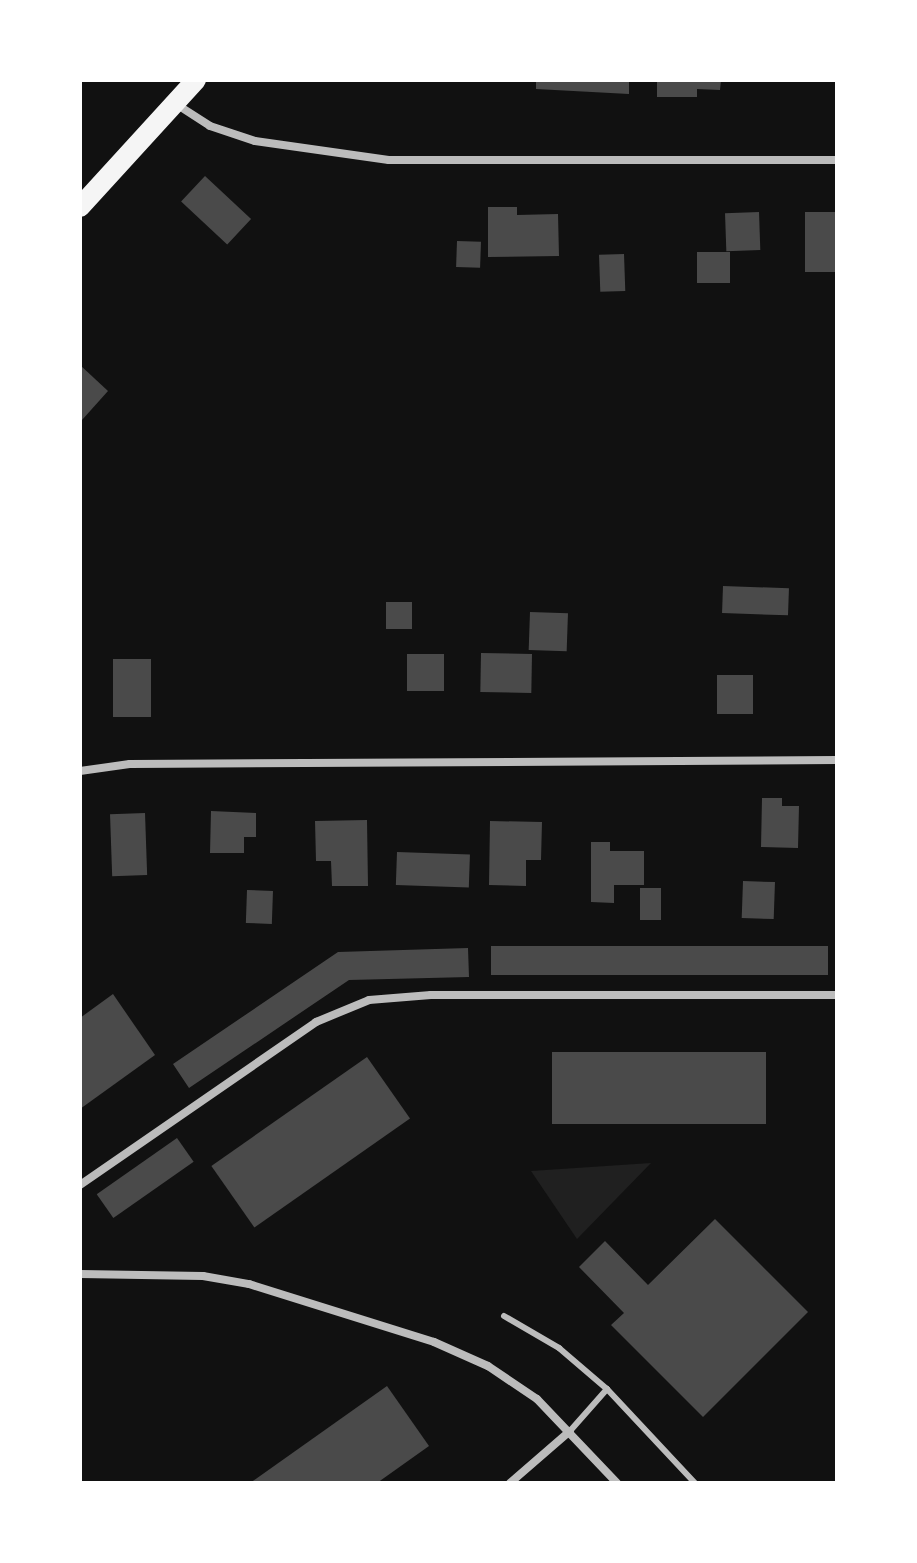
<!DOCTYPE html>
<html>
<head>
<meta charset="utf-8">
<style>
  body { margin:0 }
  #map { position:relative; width:917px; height:1563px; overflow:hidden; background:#111; font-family:Bitter,serif }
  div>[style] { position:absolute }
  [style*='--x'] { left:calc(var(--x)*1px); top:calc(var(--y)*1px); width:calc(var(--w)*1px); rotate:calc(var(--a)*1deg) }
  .green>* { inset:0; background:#202020 }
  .building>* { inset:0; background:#4a4a4a; transform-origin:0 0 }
  .service>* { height:6px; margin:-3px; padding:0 3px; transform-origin:3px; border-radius:3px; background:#bcbcbc }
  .minor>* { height:8px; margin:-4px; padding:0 4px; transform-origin:4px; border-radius:4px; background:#bcbcbc }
  .primary>* { height:20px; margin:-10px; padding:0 10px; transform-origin:10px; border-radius:10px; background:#f5f5f5 }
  span { translate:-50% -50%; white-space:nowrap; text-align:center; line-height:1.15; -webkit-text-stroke:6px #fff; paint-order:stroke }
  .frame { position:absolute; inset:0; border:82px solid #fff; pointer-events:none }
</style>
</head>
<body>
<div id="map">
  <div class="green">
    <i style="clip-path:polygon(651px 1163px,577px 1239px,531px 1171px)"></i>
  </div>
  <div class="building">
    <i style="clip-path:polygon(536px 80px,629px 80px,629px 94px,536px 89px)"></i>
    <i style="clip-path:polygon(657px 80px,721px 80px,720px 90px,697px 89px,697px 97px,657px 97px)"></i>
    <i style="left:205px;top:176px;width:63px;height:35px;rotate:43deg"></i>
    <i style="clip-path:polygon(488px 207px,517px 207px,517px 215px,558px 214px,559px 256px,488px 257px)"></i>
    <i style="left:759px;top:212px;width:38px;height:34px;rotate:88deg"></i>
    <i style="left:805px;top:212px;width:32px;height:60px"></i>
    <i style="left:457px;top:241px;width:24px;height:26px;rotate:2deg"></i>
    <i style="left:697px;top:252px;width:33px;height:31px"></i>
    <i style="left:624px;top:254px;width:37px;height:25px;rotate:88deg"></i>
    <i style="clip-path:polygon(80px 365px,108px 391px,82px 420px,80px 418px)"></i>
    <i style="left:723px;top:586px;width:66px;height:27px;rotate:2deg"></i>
    <i style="left:386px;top:602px;width:26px;height:27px"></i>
    <i style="left:530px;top:612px;width:38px;height:38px;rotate:2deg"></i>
    <i style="left:481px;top:653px;width:51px;height:39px;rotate:1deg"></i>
    <i style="left:407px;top:654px;width:37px;height:37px"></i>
    <i style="left:113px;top:659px;width:38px;height:58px"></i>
    <i style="left:753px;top:675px;width:39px;height:36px;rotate:90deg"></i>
    <i style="clip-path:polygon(762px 798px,782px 798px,782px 806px,799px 806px,798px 848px,761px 847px)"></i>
    <i style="clip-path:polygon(211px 811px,256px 813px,256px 837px,244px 837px,244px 853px,210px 853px)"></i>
    <i style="left:145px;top:813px;width:62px;height:35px;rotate:88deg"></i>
    <i style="clip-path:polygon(367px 820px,368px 886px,332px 886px,331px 861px,316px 861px,315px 821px)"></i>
    <i style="clip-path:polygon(490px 821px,542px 822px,541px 860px,526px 860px,526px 886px,489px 885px)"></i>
    <i style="clip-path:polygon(591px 842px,610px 842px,610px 851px,644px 851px,644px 885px,614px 885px,614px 903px,591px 902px)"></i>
    <i style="left:397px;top:852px;width:73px;height:33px;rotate:2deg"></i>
    <i style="left:743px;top:881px;width:32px;height:37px;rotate:2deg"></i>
    <i style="left:640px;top:888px;width:21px;height:32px"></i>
    <i style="left:247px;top:890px;width:26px;height:33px;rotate:2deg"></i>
    <i style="left:491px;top:946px;width:337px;height:29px"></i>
    <i style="clip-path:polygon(468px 948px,469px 977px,349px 980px,189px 1088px,173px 1064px,338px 952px)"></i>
    <i style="clip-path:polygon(113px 994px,155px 1055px,80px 1109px,80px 1018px)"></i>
    <i style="left:766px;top:1052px;width:72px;height:214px;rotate:90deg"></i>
    <i style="left:367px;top:1057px;width:75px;height:190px;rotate:55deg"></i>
    <i style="left:177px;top:1138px;width:29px;height:98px;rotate:55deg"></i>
    <i style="clip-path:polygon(715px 1219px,808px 1312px,703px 1417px,611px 1325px,624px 1313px,579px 1267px,605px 1241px,648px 1285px)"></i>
    <i style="clip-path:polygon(387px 1386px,429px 1446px,377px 1483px,250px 1483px)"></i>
  </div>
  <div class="service">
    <i style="--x:504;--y:1316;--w:64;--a:30.2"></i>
    <i style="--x:559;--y:1348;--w:63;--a:40.5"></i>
    <i style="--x:607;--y:1389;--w:129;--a:46.9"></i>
    <i style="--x:570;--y:1431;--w:56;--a:-48.6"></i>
  </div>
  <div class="minor">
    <i style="--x:176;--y:104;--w:40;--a:32.9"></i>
    <i style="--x:210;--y:126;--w:47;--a:18.4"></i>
    <i style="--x:255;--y:141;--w:135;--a:8.1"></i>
    <i style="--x:389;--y:160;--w:448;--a:0"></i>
    <i style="--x:80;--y:771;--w:50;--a:-8"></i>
    <i style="--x:130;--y:764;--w:707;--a:-0.32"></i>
    <i style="--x:80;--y:1185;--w:287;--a:-34.6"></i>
    <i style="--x:316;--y:1022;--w:57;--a:-22.5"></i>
    <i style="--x:369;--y:1000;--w:62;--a:-4.6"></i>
    <i style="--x:431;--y:995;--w:406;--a:0"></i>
    <i style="--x:80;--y:1274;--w:123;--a:0.9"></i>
    <i style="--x:203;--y:1276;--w:47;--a:9.9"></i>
    <i style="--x:249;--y:1284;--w:194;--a:17.4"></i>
    <i style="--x:434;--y:1342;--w:59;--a:24"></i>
    <i style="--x:488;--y:1366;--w:59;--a:34"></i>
    <i style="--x:537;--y:1399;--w:116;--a:46.4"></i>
    <i style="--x:510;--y:1483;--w:79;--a:-40.9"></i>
  </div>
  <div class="primary">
    <i style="--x:80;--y:207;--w:172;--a:-47.6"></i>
  </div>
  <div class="frame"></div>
</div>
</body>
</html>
